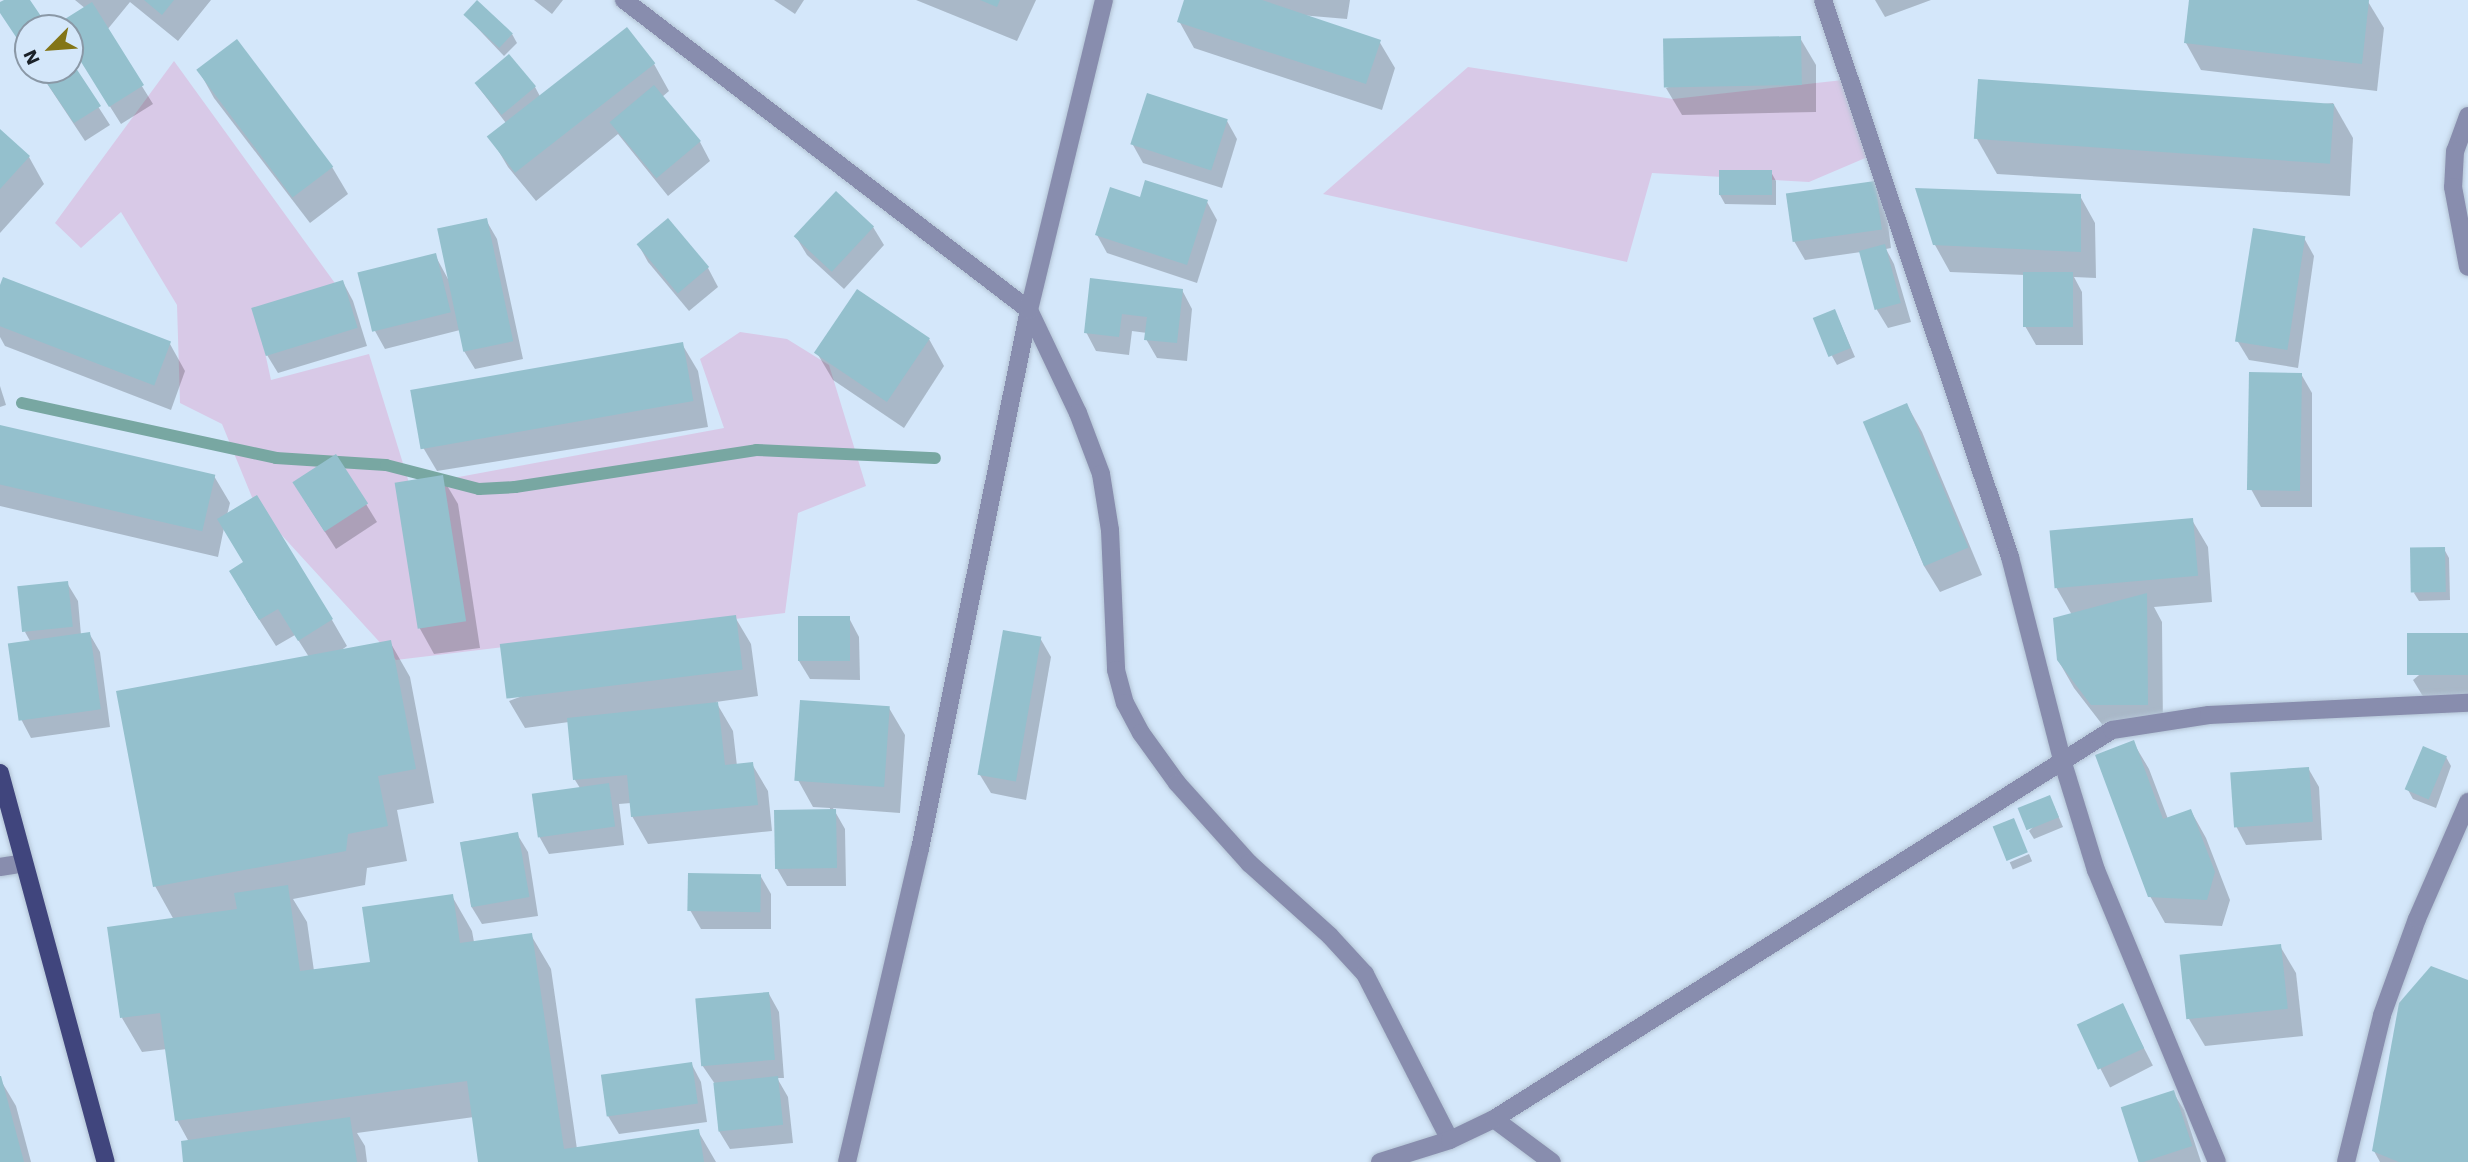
<!DOCTYPE html>
<html>
<head>
<meta charset="utf-8">
<style>
  body { margin:0 }
  #map { position:relative; width:2468px; height:1162px; overflow:hidden; background:#d4e7fa; font-family:"Work Sans",sans-serif }
  div>[style] { position:absolute }
  [style*='--x'] { left:calc(var(--x)*1px); top:calc(var(--y)*1px); width:calc(var(--w)*1px); rotate:calc(var(--a)*1deg) }
  .green>* { inset:0; background:#d8c9e7 }
  .shadow>* { inset:0; background:#0003; transform-origin:0 0 }
  .stream>* { height:12px; margin:-6px; padding:0 6px; transform-origin:6px; border-radius:6px; background:#78a7a2 }
  .building>* { inset:0; background:#94c0cd; transform-origin:0 0 }
  .roads { filter:drop-shadow(0 0 2px #b3c3d4) drop-shadow(0 0 2px #b3c3d4) }
  .minor>* { height:18px; margin:-9px; padding:0 9px; transform-origin:9px; border-radius:9px; background:#888dae }
  .major>* { height:18px; margin:-9px; padding:0 9px; transform-origin:9px; border-radius:9px; background:#40457d }
  span { translate:-50% -50%; white-space:nowrap; text-align:center; line-height:1.15; -webkit-text-stroke:6px #d4e7fa; paint-order:stroke }
  .north { position:absolute; left:14px; top:14px; width:70px; height:70px; box-sizing:border-box; background:#d4e7fa; border:2px solid #8a98a6; border-radius:50%; rotate:245deg; font-size:19px; font-weight:700; line-height:28px; text-align:center; color:#1a2128 }
  .north::after { content:''; display:block; margin:auto; width:24px; height:32px; background:#837517; clip-path:polygon(50% 0,100% 100%,50% 72%,0 100%) }
</style>
</head>
<body>
<div id="map">
  <div class="green">
    <i style="clip-path:polygon(174px 61px,337px 286px,259px 325px,271px 380px,369px 354px,410px 486px,724px 428px,700px 359px,740px 332px,787px 339px,829px 365px,866px 486px,798px 513px,785px 613px,396px 660px,256px 507px,222px 424px,180px 403px,177px 305px,121px 212px,81px 248px,55px 223px)"></i>
    <i style="clip-path:polygon(1468px 67px,1673px 99px,1843px 80px,1877px 153px,1809px 182px,1652px 173px,1627px 262px,1323px 194px)"></i>
  </div>
  <div class="shadow">
    <i style="clip-path:polygon(75px 0,211px 0,178px 41px,130px 2px,107px 30px,153px 104px,121px 124px,70px 43px,70px 28px,62px 28px,86px 9px)"></i>
    <i style="clip-path:polygon(534px 0,563px 0,552px 14px)"></i>
    <i style="clip-path:polygon(774px 0,804px 0,795px 14px)"></i>
    <i style="clip-path:polygon(916px 0,1036px 0,1017px 41px)"></i>
    <i style="clip-path:polygon(1186px 0,1350px 0,1347px 19px,1300px 15px,1379px 41px,1395px 68px,1382px 110px,1194px 48px,1179px 21px)"></i>
    <i style="clip-path:polygon(1875px 0,1931px 0,1885px 17px)"></i>
    <i style="clip-path:polygon(2190px 0,2367px 0,2384px 28px,2377px 91px,2201px 70px,2186px 43px)"></i>
    <i style="clip-path:polygon(465px 15px,512px 34px,517px 43px,504px 56px)"></i>
    <i style="clip-path:polygon(627px 30px,654px 64px,669px 91px,662px 97px,700px 142px,710px 161px,668px 196px,618px 134px,536px 201px,508px 167px,492px 140px,509px 127px,476px 84px,535px 87px,542px 100px)"></i>
    <i style="clip-path:polygon(1800px 38px,1816px 65px,1816px 112px,1682px 115px,1666px 88px)"></i>
    <i style="clip-path:polygon(70px 63px,110px 125px,85px 141px,38px 70px,70px 70px)"></i>
    <i style="clip-path:polygon(199px 71px,332px 167px,348px 194px,310px 223px,214px 98px)"></i>
    <i style="clip-path:polygon(2333px 103px,2353px 138px,2350px 196px,1997px 174px,1977px 139px)"></i>
    <i style="clip-path:polygon(1227px 121px,1237px 139px,1222px 188px,1143px 163px,1133px 145px)"></i>
    <i style="clip-path:polygon(0 131px,29px 157px,44px 184px,0 233px)"></i>
    <i style="clip-path:polygon(1771px 172px,1776px 181px,1776px 205px,1725px 204px,1720px 195px)"></i>
    <i style="clip-path:polygon(1874px 183px,1885px 201px,1891px 248px,1886px 249px,1894px 264px,1911px 322px,1888px 328px,1877px 310px,1861px 252px,1805px 260px,1794px 241px)"></i>
    <i style="clip-path:polygon(2080px 196px,2095px 223px,2096px 278px,2074px 277px,2082px 292px,2083px 345px,2036px 345px,2025px 326px,2025px 275px,1950px 272px,1935px 245px)"></i>
    <i style="clip-path:polygon(1141px 199px,1207px 202px,1217px 220px,1197px 283px,1107px 253px,1097px 235px)"></i>
    <i style="clip-path:polygon(486px 220px,497px 239px,523px 359px,475px 369px,464px 351px,460px 330px,385px 349px,375px 331px,360px 275px,435px 255px,448px 279px)"></i>
    <i style="clip-path:polygon(668px 220px,708px 268px,718px 287px,689px 311px,648px 262px,638px 244px)"></i>
    <i style="clip-path:polygon(873px 227px,884px 245px,844px 289px,807px 255px,796px 237px)"></i>
    <i style="clip-path:polygon(2304px 238px,2314px 256px,2298px 368px,2249px 360px,2238px 342px)"></i>
    <i style="clip-path:polygon(4px 279px,170px 344px,185px 371px,171px 410px,5px 346px,0 337px,0 290px)"></i>
    <i style="clip-path:polygon(1091px 280px,1182px 290px,1192px 309px,1187px 361px,1157px 358px,1146px 339px,1147px 333px,1132px 331px,1129px 355px,1096px 351px,1086px 332px)"></i>
    <i style="clip-path:polygon(343px 282px,353px 301px,367px 346px,278px 373px,267px 355px)"></i>
    <i style="clip-path:polygon(1839px 320px,1855px 357px,1837px 365px,1832px 356px)"></i>
    <i style="clip-path:polygon(929px 339px,944px 366px,904px 428px,833px 380px,817px 353px)"></i>
    <i style="clip-path:polygon(682px 344px,698px 371px,708px 427px,437px 471px,421px 444px)"></i>
    <i style="clip-path:polygon(2301px 374px,2312px 393px,2312px 507px,2261px 507px,2251px 489px)"></i>
    <i style="clip-path:polygon(0 386px,6px 405px,0 407px)"></i>
    <i style="clip-path:polygon(1907px 405px,1922px 432px,1982px 575px,1940px 592px,1924px 566px,1865px 423px)"></i>
    <i style="clip-path:polygon(0 426px,214px 476px,230px 503px,227px 515px,332px 620px,347px 646px,340px 651px,390px 642px,410px 677px,434px 803px,397px 810px,407px 861px,367px 868px,365px 885px,293px 899px,307px 922px,314px 971px,372px 963px,452px 896px,472px 931px,474px 942px,531px 935px,551px 969px,577px 1149px,698px 1131px,716px 1162px,480px 1162px,474px 1117px,357px 1133px,365px 1146px,367px 1162px,185px 1162px,189px 1142px,177px 1120px,167px 1049px,142px 1052px,122px 1018px,174px 920px,155px 886px,309px 657px,295px 635px,276px 646px,246px 599px,245px 563px,224px 528px,218px 557px,0 506px)"></i>
    <i style="clip-path:polygon(442px 477px,458px 504px,480px 648px,434px 654px,419px 627px)"></i>
    <i style="clip-path:polygon(305px 501px,366px 504px,377px 522px,336px 549px)"></i>
    <i style="clip-path:polygon(2192px 520px,2208px 547px,2212px 602px,2154px 607px,2162px 622px,2163px 731px,2108px 732px,2074px 688px,2058px 660px,2072px 615px,2056px 587px)"></i>
    <i style="clip-path:polygon(2444px 549px,2449px 558px,2450px 600px,2419px 601px,2414px 593px)"></i>
    <i style="clip-path:polygon(67px 583px,78px 601px,81px 635px,89px 633px,100px 652px,110px 727px,31px 738px,21px 719px,30px 641px,25px 632px)"></i>
    <i style="clip-path:polygon(735px 617px,751px 644px,758px 696px,716px 702px,733px 731px,737px 766px,752px 764px,768px 791px,772px 831px,648px 844px,632px 816px,631px 803px,619px 804px,624px 845px,549px 854px,539px 836px,580px 788px,575px 780px,569px 722px,525px 728px,509px 701px)"></i>
    <i style="clip-path:polygon(849px 618px,859px 637px,860px 680px,810px 679px,799px 661px)"></i>
    <i style="clip-path:polygon(2468px 635px,2468px 694px,2424px 698px,2413px 680px)"></i>
    <i style="clip-path:polygon(1040px 638px,1051px 657px,1026px 800px,991px 793px,980px 775px)"></i>
    <i style="clip-path:polygon(889px 708px,905px 735px,900px 813px,833px 808px,845px 829px,846px 886px,787px 886px,776px 867px,830px 811px,830px 808px,813px 807px,798px 780px)"></i>
    <i style="clip-path:polygon(2133px 742px,2149px 769px,2168px 819px,2191px 811px,2206px 838px,2230px 900px,2222px 926px,2165px 923px,2150px 896px)"></i>
    <i style="clip-path:polygon(2446px 757px,2451px 766px,2436px 808px,2413px 799px,2408px 790px)"></i>
    <i style="clip-path:polygon(2308px 768px,2319px 787px,2322px 840px,2246px 845px,2236px 826px)"></i>
    <i style="clip-path:polygon(2054px 806px,2063px 827px,2034px 839px,2029px 831px)"></i>
    <i style="clip-path:polygon(517px 834px,528px 852px,538px 916px,482px 924px,471px 906px,462px 842px)"></i>
    <i style="left:2029px;top:854px;width:8px;height:21px;rotate:67deg"></i>
    <i style="clip-path:polygon(760px 875px,771px 894px,771px 929px,701px 929px,690px 910px)"></i>
    <i style="clip-path:polygon(2280px 946px,2296px 973px,2303px 1036px,2205px 1046px,2189px 1019px)"></i>
    <i style="clip-path:polygon(2468px 982px,2468px 1162px,2380px 1162px,2374px 1151px)"></i>
    <i style="clip-path:polygon(769px 994px,779px 1012px,784px 1078px,777px 1078px,788px 1097px,793px 1143px,730px 1149px,719px 1131px,715px 1084px,702px 1065px)"></i>
    <i style="left:2122px;top:1005px;width:68px;height:48px;rotate:63deg"></i>
    <i style="clip-path:polygon(691px 1063px,701px 1082px,707px 1122px,619px 1134px,608px 1116px)"></i>
    <i style="clip-path:polygon(0 1079px,16px 1106px,31px 1162px,0 1162px)"></i>
    <i style="clip-path:polygon(2173px 1092px,2184px 1110px,2201px 1162px,2142px 1162px,2124px 1109px)"></i>
  </div>
  <div class="stream">
    <i style="--x:22;--y:403;--w:260;--a:12.2"></i>
    <i style="--x:276;--y:458;--w:110;--a:3.6"></i>
    <i style="--x:386;--y:465;--w:96;--a:14.5"></i>
    <i style="--x:479;--y:489;--w:36;--a:-3"></i>
    <i style="--x:515;--y:487;--w:244;--a:-8.7"></i>
    <i style="--x:756;--y:450;--w:179;--a:2.6"></i>
  </div>
  <div class="building">
    <i style="clip-path:polygon(4px 0,30px 0,49px 28px,28px 28px,28px 55px,0 13px,0 2px)"></i>
    <i style="clip-path:polygon(144px 0,174px 0,162px 15px)"></i>
    <i style="left:477px;top:0;width:49px;height:20px;rotate:43deg"></i>
    <i style="clip-path:polygon(980px 0,1000px 0,997px 7px)"></i>
    <i style="clip-path:polygon(1184px 0,1262px 0,1381px 40px,1366px 84px,1177px 22px)"></i>
    <i style="clip-path:polygon(2189px 0,2369px 0,2362px 64px,2184px 43px)"></i>
    <i style="clip-path:polygon(92px 2px,144px 85px,109px 107px,70px 44px,70px 28px,60px 28px,57px 24px)"></i>
    <i style="left:627px;top:27px;width:46px;height:178px;rotate:52deg"></i>
    <i style="left:1801px;top:36px;width:49px;height:138px;rotate:89deg"></i>
    <i style="left:237px;top:39px;width:160px;height:51px;rotate:53deg"></i>
    <i style="left:509px;top:54px;width:42px;height:45px;rotate:50deg"></i>
    <i style="clip-path:polygon(70px 59px,101px 106px,74px 123px,38px 70px,70px 70px)"></i>
    <i style="left:1978px;top:79px;width:357px;height:60px;rotate:4deg"></i>
    <i style="left:654px;top:85px;width:73px;height:58px;rotate:50deg"></i>
    <i style="left:1147px;top:93px;width:85px;height:54px;rotate:18deg"></i>
    <i style="clip-path:polygon(0 129px,30px 156px,0 189px)"></i>
    <i style="left:1719px;top:170px;width:53px;height:25px"></i>
    <i style="clip-path:polygon(1145px 180px,1208px 200px,1187px 265px,1095px 235px,1110px 187px,1140px 197px)"></i>
    <i style="left:1875px;top:181px;width:49px;height:90px;rotate:82deg"></i>
    <i style="clip-path:polygon(1915px 188px,2081px 194px,2081px 252px,1933px 245px)"></i>
    <i style="left:836px;top:191px;width:52px;height:62px;rotate:43deg"></i>
    <i style="left:487px;top:218px;width:126px;height:51px;rotate:78deg"></i>
    <i style="left:668px;top:218px;width:64px;height:41px;rotate:50deg"></i>
    <i style="left:2253px;top:228px;width:53px;height:115px;rotate:9deg"></i>
    <i style="left:1885px;top:244px;width:61px;height:27px;rotate:75deg"></i>
    <i style="left:436px;top:253px;width:61px;height:81px;rotate:76deg"></i>
    <i style="left:2023px;top:272px;width:50px;height:55px"></i>
    <i style="left:3px;top:277px;width:180px;height:47px;rotate:21deg"></i>
    <i style="clip-path:polygon(1090px 278px,1183px 289px,1177px 343px,1144px 340px,1147px 317px,1122px 314px,1119px 337px,1084px 333px)"></i>
    <i style="left:343px;top:280px;width:50px;height:96px;rotate:73deg"></i>
    <i style="left:857px;top:289px;width:88px;height:77px;rotate:34deg"></i>
    <i style="left:1835px;top:309px;width:42px;height:24px;rotate:68deg"></i>
    <i style="left:683px;top:342px;width:60px;height:277px;rotate:80deg"></i>
    <i style="left:2249px;top:372px;width:53px;height:118px;rotate:1deg"></i>
    <i style="left:1907px;top:403px;width:157px;height:48px;rotate:67deg"></i>
    <i style="left:0;top:425px;width:221px;height:58px;rotate:13deg"></i>
    <i style="left:336px;top:454px;width:59px;height:52px;rotate:57deg"></i>
    <i style="left:443px;top:475px;width:148px;height:49px;rotate:81deg"></i>
    <i style="clip-path:polygon(257px 495px,333px 619px,298px 641px,278px 609px,259px 620px,229px 571px,243px 562px,217px 519px)"></i>
    <i style="left:2193px;top:518px;width:58px;height:144px;rotate:85deg"></i>
    <i style="left:2445px;top:547px;width:45px;height:35px;rotate:89deg"></i>
    <i style="left:68px;top:581px;width:46px;height:51px;rotate:84deg"></i>
    <i style="clip-path:polygon(2147px 593px,2148px 705px,2091px 705px,2057px 660px,2053px 618px)"></i>
    <i style="left:736px;top:615px;width:55px;height:238px;rotate:83deg"></i>
    <i style="left:798px;top:616px;width:52px;height:45px"></i>
    <i style="left:1003px;top:630px;width:39px;height:147px;rotate:10deg"></i>
    <i style="left:90px;top:632px;width:78px;height:83px;rotate:82deg"></i>
    <i style="left:2468px;top:633px;width:42px;height:61px;rotate:90deg"></i>
    <i style="clip-path:polygon(391px 640px,416px 769px,378px 776px,388px 826px,348px 834px,346px 851px,153px 887px,116px 691px)"></i>
    <i style="left:800px;top:700px;width:90px;height:81px;rotate:4deg"></i>
    <i style="clip-path:polygon(718px 702px,725px 765px,753px 762px,758px 805px,631px 817px,627px 775px,573px 780px,567px 718px)"></i>
    <i style="clip-path:polygon(2134px 740px,2163px 819px,2191px 809px,2215px 872px,2207px 900px,2148px 897px,2095px 755px)"></i>
    <i style="left:2423px;top:746px;width:26px;height:47px;rotate:23deg"></i>
    <i style="left:2309px;top:767px;width:55px;height:79px;rotate:86deg"></i>
    <i style="left:609px;top:783px;width:44px;height:78px;rotate:82deg"></i>
    <i style="left:2050px;top:795px;width:24px;height:35px;rotate:68deg"></i>
    <i style="left:836px;top:809px;width:59px;height:62px;rotate:89deg"></i>
    <i style="left:2014px;top:818px;width:37px;height:23px;rotate:68deg"></i>
    <i style="left:518px;top:832px;width:66px;height:59px;rotate:80deg"></i>
    <i style="left:688px;top:873px;width:73px;height:38px;rotate:1deg"></i>
    <i style="clip-path:polygon(288px 885px,300px 971px,370px 962px,362px 907px,453px 894px,460px 943px,532px 933px,564px 1149px,699px 1129px,704px 1162px,478px 1162px,467px 1081px,175px 1121px,160px 1013px,120px 1018px,107px 927px,237px 909px,234px 893px)"></i>
    <i style="left:2281px;top:944px;width:65px;height:102px;rotate:84deg"></i>
    <i style="clip-path:polygon(2431px 966px,2468px 980px,2468px 1162px,2399px 1162px,2372px 1151px,2399px 1003px)"></i>
    <i style="left:769px;top:992px;width:68px;height:74px;rotate:85deg"></i>
    <i style="left:2123px;top:1003px;width:50px;height:51px;rotate:65deg"></i>
    <i style="left:692px;top:1062px;width:42px;height:92px;rotate:82deg"></i>
    <i style="clip-path:polygon(0 1076px,1px 1076px,24px 1162px,0 1162px)"></i>
    <i style="left:778px;top:1076px;width:49px;height:65px;rotate:84deg"></i>
    <i style="left:2174px;top:1090px;width:59px;height:56px;rotate:72deg"></i>
    <i style="clip-path:polygon(350px 1117px,357px 1162px,183px 1162px,181px 1141px)"></i>
  </div>
  <div class="roads">
    <div class="minor">
      <i style="--x:624;--y:0;--w:510;--a:37.43"></i>
      <i style="--x:1029;--y:310;--w:114;--a:64.6"></i>
      <i style="--x:1078;--y:413;--w:65;--a:69.3"></i>
      <i style="--x:1101;--y:474;--w:57;--a:80.9"></i>
      <i style="--x:1110;--y:530;--w:140;--a:87.5"></i>
      <i style="--x:1116;--y:670;--w:34;--a:75"></i>
      <i style="--x:1125;--y:703;--w:34;--a:62"></i>
      <i style="--x:1141;--y:733;--w:62;--a:54.2"></i>
      <i style="--x:1177;--y:783;--w:108;--a:48"></i>
      <i style="--x:1249;--y:863;--w:109;--a:42"></i>
      <i style="--x:1330;--y:936;--w:52;--a:47.4"></i>
      <i style="--x:1365;--y:974;--w:186;--a:62.9"></i>
      <i style="--x:1823;--y:0;--w:588;--a:71.44"></i>
      <i style="--x:2010;--y:557;--w:213;--a:75.6"></i>
      <i style="--x:2063;--y:763;--w:112;--a:72.9"></i>
      <i style="--x:2096;--y:870;--w:316;--a:67.5"></i>
      <i style="--x:2468;--y:116;--w:37;--a:110"></i>
      <i style="--x:2455;--y:151;--w:36;--a:93"></i>
      <i style="--x:2453;--y:187;--w:81;--a:79.4"></i>
      <i style="--x:0;--y:867;--w:24;--a:-9"></i>
      <i style="--x:1494;--y:1119;--w:72;--a:36.6"></i>
      <i style="--x:847;--y:1162;--w:321;--a:-76.9"></i>
      <i style="--x:920;--y:849;--w:550;--a:-78.57"></i>
      <i style="--x:1029;--y:310;--w:319;--a:-76.4"></i>
      <i style="--x:1380;--y:1162;--w:73;--a:-17.4"></i>
      <i style="--x:1450;--y:1140;--w:49;--a:-25.5"></i>
      <i style="--x:1494;--y:1119;--w:730;--a:-32.19"></i>
      <i style="--x:2112;--y:730;--w:98;--a:-8.8"></i>
      <i style="--x:2209;--y:715;--w:259;--a:-2.7"></i>
      <i style="--x:2346;--y:1162;--w:151;--a:-76.2"></i>
      <i style="--x:2382;--y:1015;--w:102;--a:-70"></i>
      <i style="--x:2417;--y:919;--w:128;--a:-66.4"></i>
    </div>
    <div class="major">
      <i style="--x:0;--y:773;--w:403;--a:74.8"></i>
    </div>
  </div>
  <div class="north">N</div>
</div>
</body>
</html>
